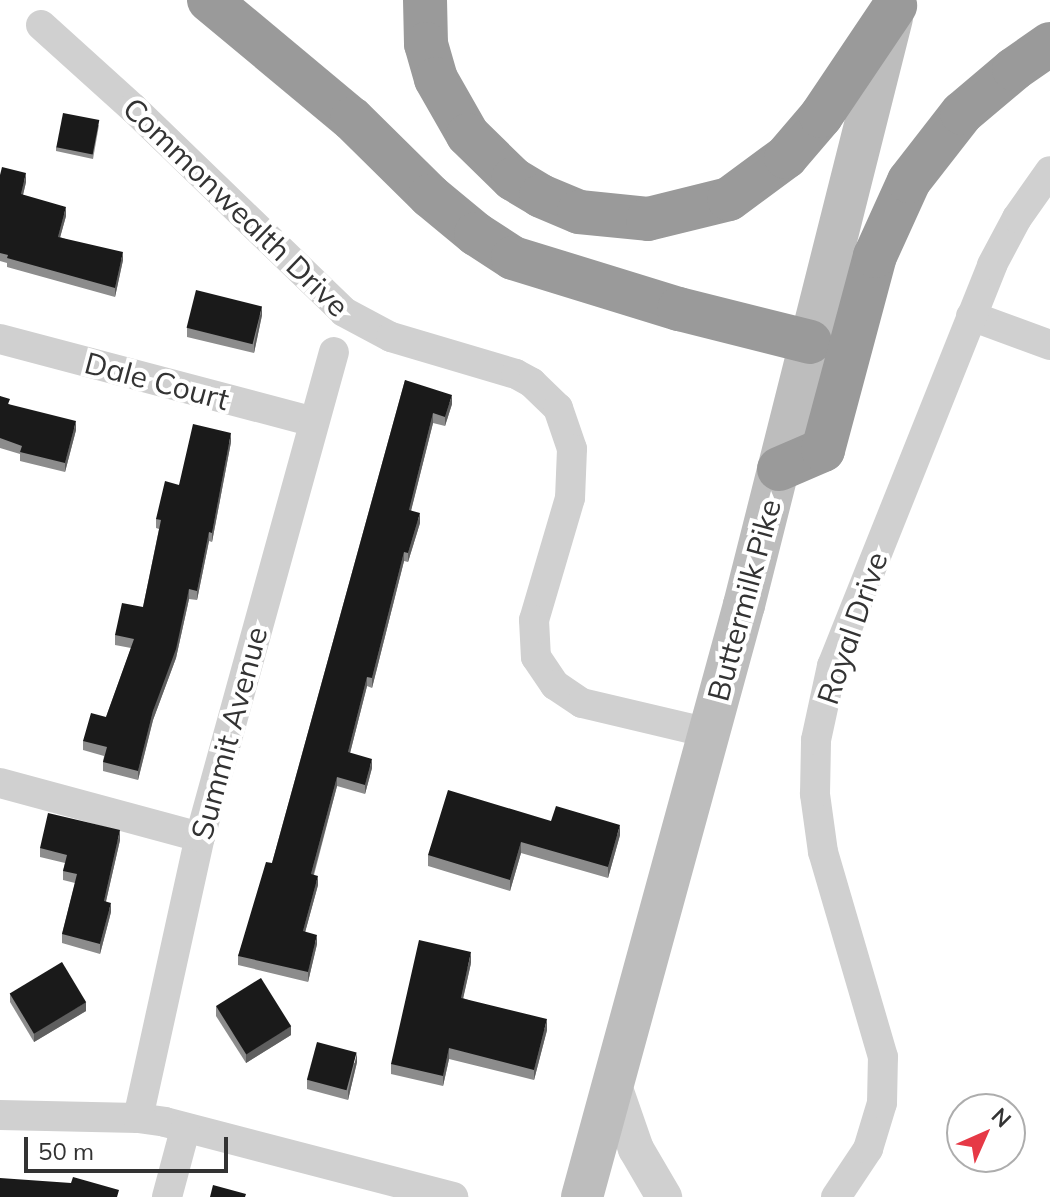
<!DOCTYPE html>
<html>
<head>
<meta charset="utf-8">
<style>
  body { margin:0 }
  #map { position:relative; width:1050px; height:1197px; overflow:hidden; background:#fff; font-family:Mulish,sans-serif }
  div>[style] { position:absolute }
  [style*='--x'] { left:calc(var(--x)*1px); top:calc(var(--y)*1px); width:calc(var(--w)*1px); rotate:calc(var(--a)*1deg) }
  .minor>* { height:30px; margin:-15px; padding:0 15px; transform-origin:15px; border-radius:15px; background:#d0d0d0 }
  .tertiary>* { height:36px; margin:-18px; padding:0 18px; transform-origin:18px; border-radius:18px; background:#d0d0d0 }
  .secondary>* { height:42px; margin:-21px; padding:0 21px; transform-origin:21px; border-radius:21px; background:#bdbdbd }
  .motorway>* { height:44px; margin:-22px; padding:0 22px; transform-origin:22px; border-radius:22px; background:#9a9a9a }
  .wall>* { inset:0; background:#8c8c8c }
  .shaded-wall>* { inset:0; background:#5f5f5f }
  .building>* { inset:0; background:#1a1a1a; transform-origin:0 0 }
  span { translate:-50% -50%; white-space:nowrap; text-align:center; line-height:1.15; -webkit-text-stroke:8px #fff; paint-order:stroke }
  .street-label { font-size:30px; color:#333 }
  .north { position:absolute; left:946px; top:1093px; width:80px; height:80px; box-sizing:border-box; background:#fff; border:2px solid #adadad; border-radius:50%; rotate:45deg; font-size:22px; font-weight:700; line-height:32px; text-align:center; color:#333 }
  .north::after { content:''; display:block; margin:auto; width:28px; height:36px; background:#e63946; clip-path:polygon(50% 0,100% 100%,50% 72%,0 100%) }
  .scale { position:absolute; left:24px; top:1137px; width:204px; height:36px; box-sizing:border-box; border:4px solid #333; border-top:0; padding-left:10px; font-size:24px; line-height:28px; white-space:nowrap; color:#333; -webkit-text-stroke:6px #fff; paint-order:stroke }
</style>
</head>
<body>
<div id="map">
  <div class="minor">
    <i style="--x:41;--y:25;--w:124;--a:42.1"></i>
    <i style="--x:133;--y:108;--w:293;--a:44"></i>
    <i style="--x:344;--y:312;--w:53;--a:28"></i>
    <i style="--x:391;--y:337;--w:130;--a:16.5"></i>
    <i style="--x:516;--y:374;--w:18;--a:29"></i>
    <i style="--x:532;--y:383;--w:36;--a:44"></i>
    <i style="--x:558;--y:408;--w:43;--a:71.1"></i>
    <i style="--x:572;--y:449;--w:49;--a:92.3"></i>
    <i style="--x:570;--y:498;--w:127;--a:106.4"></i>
    <i style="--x:534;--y:620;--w:37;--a:87"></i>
    <i style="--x:536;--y:657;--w:34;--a:56"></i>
    <i style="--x:555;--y:685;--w:32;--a:34"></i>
    <i style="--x:582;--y:703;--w:130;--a:13.3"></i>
    <i style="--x:971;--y:316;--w:84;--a:20.2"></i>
    <i style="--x:0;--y:339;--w:325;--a:14.8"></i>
    <i style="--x:0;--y:783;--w:207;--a:15.1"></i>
    <i style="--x:0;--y:1115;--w:138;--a:1.2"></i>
    <i style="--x:138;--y:1118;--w:27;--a:8"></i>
    <i style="--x:165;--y:1122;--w:298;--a:14.6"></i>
    <i style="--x:138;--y:1118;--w:288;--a:-77.6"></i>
    <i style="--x:200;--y:837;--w:503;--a:-74.56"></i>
    <i style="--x:167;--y:1197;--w:69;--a:-75"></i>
    <i style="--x:836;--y:1197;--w:58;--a:-56.3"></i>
    <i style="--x:868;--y:1149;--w:48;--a:-73.1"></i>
    <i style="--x:882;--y:1103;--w:46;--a:-88.8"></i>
    <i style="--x:883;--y:1057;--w:214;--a:-106.3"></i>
    <i style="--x:823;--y:852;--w:59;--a:-97.9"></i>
    <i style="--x:815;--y:794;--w:54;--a:-88.9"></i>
    <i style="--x:816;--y:740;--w:76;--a:-77.8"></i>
    <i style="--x:832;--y:666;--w:432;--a:-68.2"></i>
    <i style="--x:992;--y:265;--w:53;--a:-62"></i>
    <i style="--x:1017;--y:218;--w:57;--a:-54.9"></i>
  </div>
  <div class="tertiary">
    <i style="--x:613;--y:1083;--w:70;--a:70.8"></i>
    <i style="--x:636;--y:1149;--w:56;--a:59.7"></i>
  </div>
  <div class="secondary">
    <i style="--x:582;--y:1197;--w:614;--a:-74.7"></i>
    <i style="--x:744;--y:605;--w:605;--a:-75.85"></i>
  </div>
  <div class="motorway">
    <i style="--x:209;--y:0;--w:186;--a:39.8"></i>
    <i style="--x:352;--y:119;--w:110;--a:44.6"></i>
    <i style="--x:430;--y:196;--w:60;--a:39.6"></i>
    <i style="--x:476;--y:234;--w:44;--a:33"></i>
    <i style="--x:513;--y:258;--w:174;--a:17.1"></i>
    <i style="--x:679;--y:309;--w:135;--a:14.1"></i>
    <i style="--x:425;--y:0;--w:44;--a:88.7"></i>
    <i style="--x:426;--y:44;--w:36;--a:74"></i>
    <i style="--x:436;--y:79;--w:64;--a:60.3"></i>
    <i style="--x:468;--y:135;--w:63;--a:44.4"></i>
    <i style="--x:513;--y:179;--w:33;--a:31"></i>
    <i style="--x:541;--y:196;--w:41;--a:22.8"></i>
    <i style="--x:579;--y:212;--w:69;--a:5.8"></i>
    <i style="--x:648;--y:219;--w:83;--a:-13.9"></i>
    <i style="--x:729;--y:199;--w:71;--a:-36.4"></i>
    <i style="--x:786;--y:157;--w:54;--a:-49.5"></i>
    <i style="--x:821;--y:116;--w:133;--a:-56.1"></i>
    <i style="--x:779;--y:469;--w:48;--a:-23.4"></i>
    <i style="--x:823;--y:450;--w:201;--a:-75"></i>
    <i style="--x:875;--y:256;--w:82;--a:-65.6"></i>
    <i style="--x:909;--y:181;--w:86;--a:-52.1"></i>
    <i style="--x:962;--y:113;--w:68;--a:-40.2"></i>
    <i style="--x:1014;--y:69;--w:44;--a:-34.8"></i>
  </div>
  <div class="wall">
    <i style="clip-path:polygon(99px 125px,93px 159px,56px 151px,56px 147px)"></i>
    <i style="clip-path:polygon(0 175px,26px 182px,23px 195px,66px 216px,60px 237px,123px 260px,115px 297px,7px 267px,7px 263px,0 261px)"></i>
    <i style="clip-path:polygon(262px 315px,254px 353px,187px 337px,187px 328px)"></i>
    <i style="clip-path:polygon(405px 380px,452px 404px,445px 426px,433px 423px,411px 510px,420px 523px,408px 562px,404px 561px,372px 688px,367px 686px,350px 753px,372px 768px,365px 794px,337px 786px,314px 875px,318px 885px,305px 932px,317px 944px,308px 982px,238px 965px,238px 956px,272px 863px)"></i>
    <i style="clip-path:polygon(0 396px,10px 405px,76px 430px,65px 472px,20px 461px,20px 454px,0 448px)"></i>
    <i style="clip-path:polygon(231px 442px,212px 542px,209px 541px,197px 600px,189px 599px,176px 658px,153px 720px,138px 780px,103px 771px,103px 762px,104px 756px,83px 750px,83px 741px,106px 717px,131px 648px,115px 645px,115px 635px,143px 607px,159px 529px,156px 528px,156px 519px,179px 485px)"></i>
    <i style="clip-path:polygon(551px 821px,620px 835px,608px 878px,521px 853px,510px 891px,428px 866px,428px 855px)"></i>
    <i style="clip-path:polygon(120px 840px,106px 901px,111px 912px,100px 954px,62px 943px,62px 934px,75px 883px,63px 880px,63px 871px,65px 863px,40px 857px,40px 848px)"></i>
    <i style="clip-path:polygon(471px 963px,463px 998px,547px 1030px,534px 1080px,449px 1059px,443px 1086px,391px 1074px,391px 1064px)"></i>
    <i style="clip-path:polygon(10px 993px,86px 1011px,34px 1042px,10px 1002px)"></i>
    <i style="clip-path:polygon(216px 1006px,291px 1035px,246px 1063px,216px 1016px)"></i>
    <i style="clip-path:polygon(357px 1062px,348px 1100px,307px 1089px,307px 1080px)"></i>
  </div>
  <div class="shaded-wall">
    <i style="clip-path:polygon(26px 173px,26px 182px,21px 203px,21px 194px)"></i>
    <i style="clip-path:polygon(66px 207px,66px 216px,58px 245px,58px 237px)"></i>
    <i style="clip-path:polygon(123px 252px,123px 260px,115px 297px,115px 288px)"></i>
    <i style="clip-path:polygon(262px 306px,262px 315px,254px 353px,254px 344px)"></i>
    <i style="clip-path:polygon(452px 395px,452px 404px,445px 426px,445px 417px)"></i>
    <i style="clip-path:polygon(433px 413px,433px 423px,409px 519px,409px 510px)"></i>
    <i style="clip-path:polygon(76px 421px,76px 430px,65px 472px,65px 463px)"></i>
    <i style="clip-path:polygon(231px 433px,231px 442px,212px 542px,212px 533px)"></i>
    <i style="clip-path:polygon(420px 513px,420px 523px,408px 562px,408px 553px)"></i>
    <i style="clip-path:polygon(209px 532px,209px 541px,197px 600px,197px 591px)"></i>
    <i style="clip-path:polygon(404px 552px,404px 561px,372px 688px,372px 678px)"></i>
    <i style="clip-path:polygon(189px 589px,189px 599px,176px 658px,153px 720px,138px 780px,138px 771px,153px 711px)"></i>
    <i style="clip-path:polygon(367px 677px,367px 686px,348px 761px,348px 752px)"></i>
    <i style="clip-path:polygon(372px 759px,372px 768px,365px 794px,365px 785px)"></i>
    <i style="clip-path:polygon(337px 777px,337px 786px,311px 883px,311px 874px)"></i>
    <i style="clip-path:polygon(620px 825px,620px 835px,608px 878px,608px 867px)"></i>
    <i style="clip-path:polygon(120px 830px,120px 840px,104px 910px,104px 901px)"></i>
    <i style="clip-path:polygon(521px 842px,521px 853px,510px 891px,510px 880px)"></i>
    <i style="clip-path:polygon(318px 876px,318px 885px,303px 940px,303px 931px)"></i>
    <i style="clip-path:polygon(111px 903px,111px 912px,100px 954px,100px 944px)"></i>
    <i style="clip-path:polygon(317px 935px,317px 944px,308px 982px,308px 972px)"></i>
    <i style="clip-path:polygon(471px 952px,471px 963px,461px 1008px,461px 998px)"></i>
    <i style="clip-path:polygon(86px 1002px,86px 1011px,34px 1042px,34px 1033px)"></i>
    <i style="clip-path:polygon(547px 1019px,547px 1030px,534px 1080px,534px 1070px)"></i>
    <i style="clip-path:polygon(291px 1026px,291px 1035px,246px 1063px,246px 1054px)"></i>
    <i style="clip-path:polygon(449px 1048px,449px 1059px,443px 1086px,443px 1076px)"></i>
    <i style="clip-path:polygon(357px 1053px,357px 1062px,348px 1100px,348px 1091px)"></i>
  </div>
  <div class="building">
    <i style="left:63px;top:113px;width:37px;height:35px;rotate:11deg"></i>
    <i style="clip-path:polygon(2px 167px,26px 173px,21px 194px,66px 207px,58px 237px,123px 252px,115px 288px,7px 258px,8px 255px,0 253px,0 175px)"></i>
    <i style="left:196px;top:290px;width:68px;height:39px;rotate:14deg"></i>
    <i style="clip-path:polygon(405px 380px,452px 395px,445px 417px,433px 413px,409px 510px,420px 513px,408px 553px,404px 552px,372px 678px,367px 677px,348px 752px,372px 759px,365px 785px,337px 777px,311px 874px,318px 876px,303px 931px,317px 935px,308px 972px,238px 956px,266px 862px,272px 863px)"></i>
    <i style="clip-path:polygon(0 396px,10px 399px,8px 404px,76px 421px,65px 463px,20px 452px,22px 446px,0 438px)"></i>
    <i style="clip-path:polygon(193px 424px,231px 433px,212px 533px,209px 532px,197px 591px,189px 589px,176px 649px,153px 711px,138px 771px,103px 762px,107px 747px,83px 741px,91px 713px,106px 717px,134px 639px,115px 635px,122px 603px,143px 607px,161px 520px,156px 519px,165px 481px,179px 485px)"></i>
    <i style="clip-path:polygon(448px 790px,551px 821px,556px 806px,620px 825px,608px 867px,521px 842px,510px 880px,428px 855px)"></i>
    <i style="clip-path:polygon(48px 813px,120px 830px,104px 901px,111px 903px,100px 944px,62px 934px,77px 874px,63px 871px,67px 855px,40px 848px)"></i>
    <i style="clip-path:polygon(419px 940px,471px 952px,461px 998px,547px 1019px,534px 1070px,449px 1048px,443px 1076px,391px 1064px)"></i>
    <i style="left:62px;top:962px;width:47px;height:61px;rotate:59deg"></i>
    <i style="left:261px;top:978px;width:57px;height:53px;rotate:58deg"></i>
    <i style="left:317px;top:1042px;width:41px;height:39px;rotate:15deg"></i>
    <i style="clip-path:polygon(73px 1177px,119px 1190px,117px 1197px,0 1197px,0 1178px,71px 1183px)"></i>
    <i style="clip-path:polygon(213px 1185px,246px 1194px,245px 1197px,210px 1197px)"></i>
  </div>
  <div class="street-label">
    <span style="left:236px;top:207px;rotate:44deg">Commonwealth Drive</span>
    <span style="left:157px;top:381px;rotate:15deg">Dale Court</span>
    <span style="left:744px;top:600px;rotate:-75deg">Buttermilk Pike</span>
    <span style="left:852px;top:628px;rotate:-71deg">Royal Drive</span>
    <span style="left:229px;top:733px;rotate:-75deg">Summit Avenue</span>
  </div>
  <div class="north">N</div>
  <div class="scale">50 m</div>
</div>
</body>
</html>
